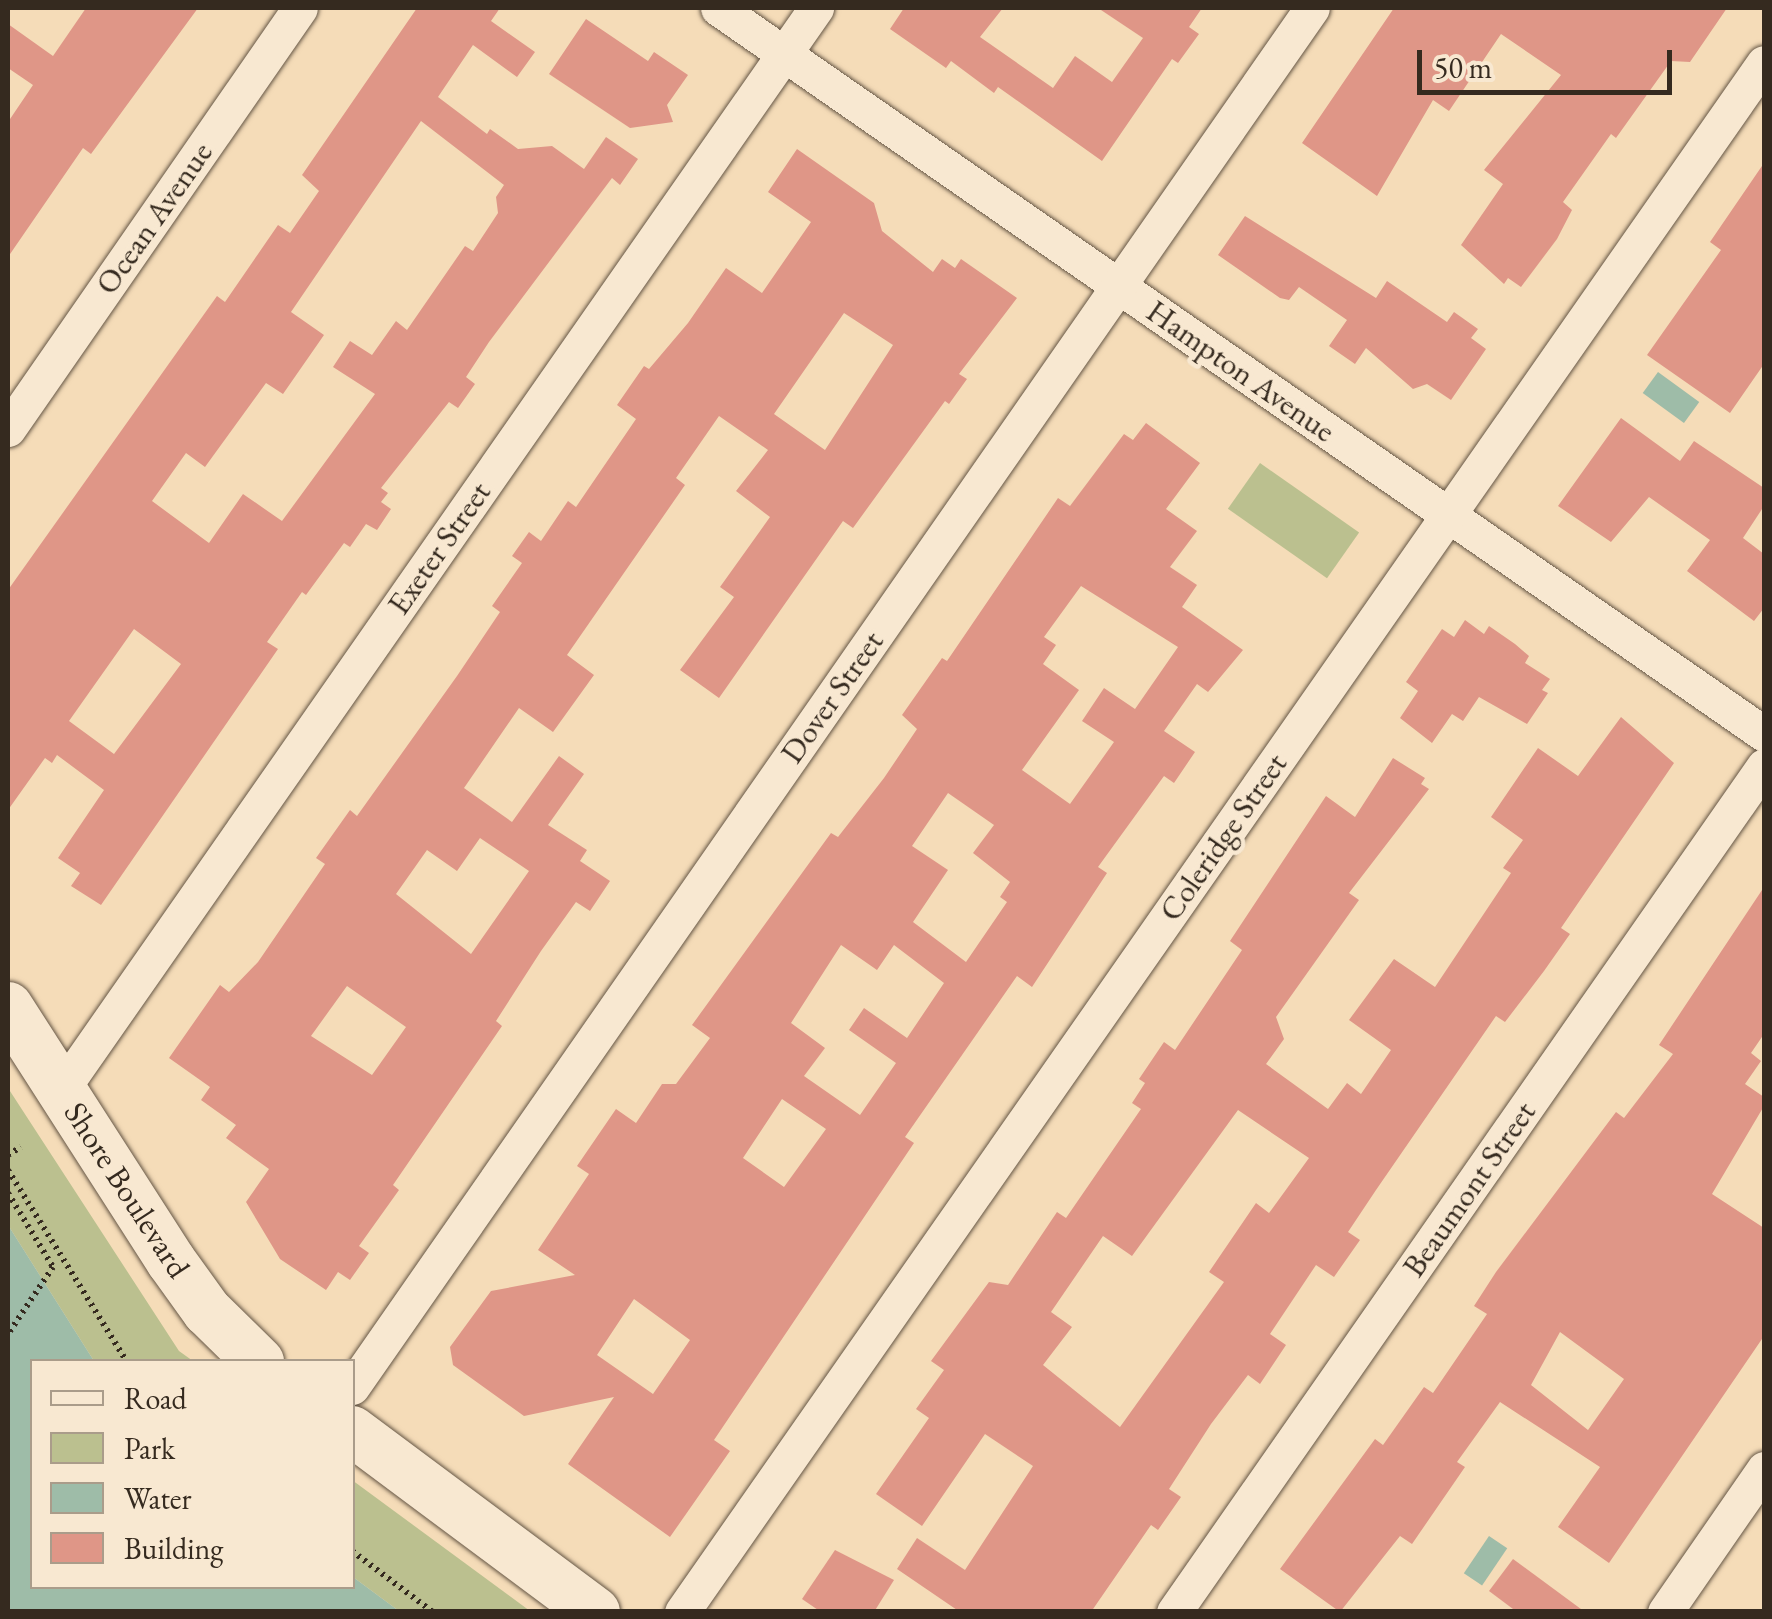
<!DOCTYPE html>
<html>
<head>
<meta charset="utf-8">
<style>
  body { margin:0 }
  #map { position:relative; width:1772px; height:1619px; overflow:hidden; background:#f5dcb8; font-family:"EB Garamond",serif }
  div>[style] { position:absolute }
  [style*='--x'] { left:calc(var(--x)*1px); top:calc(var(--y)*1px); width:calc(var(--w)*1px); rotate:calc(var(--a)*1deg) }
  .green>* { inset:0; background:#bbc08f; transform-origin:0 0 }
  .water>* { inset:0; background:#9ebca8; transform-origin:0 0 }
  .building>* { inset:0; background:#df9687 }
  .path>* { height:6px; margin-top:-3px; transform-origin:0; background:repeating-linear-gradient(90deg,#352a1f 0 2.5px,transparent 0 7.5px) }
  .roads { filter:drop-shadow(0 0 2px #655645) drop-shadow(0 0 2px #655645) }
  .street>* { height:35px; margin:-17.5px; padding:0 17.5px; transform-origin:17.5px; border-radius:17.5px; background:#f8e8d1 }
  .secondary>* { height:50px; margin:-25px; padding:0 25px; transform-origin:25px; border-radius:25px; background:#f8e8d1 }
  span { translate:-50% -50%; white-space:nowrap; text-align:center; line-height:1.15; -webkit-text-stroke:9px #f8e8d1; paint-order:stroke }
  .street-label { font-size:32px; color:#352a1f }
  .frame { position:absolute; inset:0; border:10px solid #352a1f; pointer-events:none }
  .legend { position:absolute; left:30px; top:1359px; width:325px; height:230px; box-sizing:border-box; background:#f8e8d1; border:2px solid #aa9c8a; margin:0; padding:12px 18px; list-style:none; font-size:30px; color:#352a1f }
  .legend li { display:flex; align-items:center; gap:20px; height:50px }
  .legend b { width:50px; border:2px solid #aa9c8a }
  .scale { position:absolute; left:1417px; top:50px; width:255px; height:45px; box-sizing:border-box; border:5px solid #352a1f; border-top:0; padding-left:12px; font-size:30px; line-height:35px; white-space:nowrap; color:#352a1f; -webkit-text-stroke:8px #f8e8d1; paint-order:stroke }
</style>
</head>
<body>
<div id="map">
  <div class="green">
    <i style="left:1260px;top:463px;width:121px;height:56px;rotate:35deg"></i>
    <i style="clip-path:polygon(8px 1088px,179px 1351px,193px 1361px,94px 1361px,8px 1225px)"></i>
    <i style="clip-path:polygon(352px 1480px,530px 1611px,399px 1611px,353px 1577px)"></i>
  </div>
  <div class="water">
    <i style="left:1658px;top:372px;width:51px;height:26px;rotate:36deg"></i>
    <i style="clip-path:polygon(8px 1225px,94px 1361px,32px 1362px,32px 1586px,352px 1586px,353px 1577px,399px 1611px,8px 1611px)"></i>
    <i style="left:1489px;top:1536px;width:22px;height:45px;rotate:34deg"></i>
  </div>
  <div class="building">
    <i style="clip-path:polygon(86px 8px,198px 8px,91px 154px,83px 148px,8px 257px,8px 122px,33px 85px,8px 68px,8px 24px,53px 56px)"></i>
    <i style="clip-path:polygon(evenodd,417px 8px,500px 8px,491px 21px,535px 52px,517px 77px,473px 45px,438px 97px,487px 134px,490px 129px,518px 149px,552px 146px,584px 169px,606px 137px,638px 159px,620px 185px,612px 178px,489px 342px,466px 377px,475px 384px,458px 408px,449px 402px,381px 488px,388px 493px,381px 502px,391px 509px,377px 530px,366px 524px,350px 547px,344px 543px,306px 595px,302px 592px,267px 642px,278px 649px,101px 905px,71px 886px,80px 873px,58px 858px,104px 790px,57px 755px,52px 763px,45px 758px,8px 810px,8px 590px,217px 296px,225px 302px,278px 225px,290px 233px,319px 191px,302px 175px,417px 8px,421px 121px,504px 185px,496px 197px,498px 213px,473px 251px,465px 246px,407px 330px,396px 321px,372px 355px,350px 341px,333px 367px,375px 394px,282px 521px,243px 494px,209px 543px,152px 501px,186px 453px,205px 467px,266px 383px,283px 394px,324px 335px,291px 312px,421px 121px,417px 8px,134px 629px,181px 664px,114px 754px,69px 721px,134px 629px)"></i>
    <i style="clip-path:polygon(904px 8px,1003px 8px,980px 37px,1053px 88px,1075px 56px,1112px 82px,1143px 38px,1098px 8px,1202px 8px,1189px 27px,1199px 34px,1178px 63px,1172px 59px,1102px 161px,998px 87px,994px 93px,951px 61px,946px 68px,890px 29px)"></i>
    <i style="clip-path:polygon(1394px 8px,1727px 8px,1690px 62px,1671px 61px,1616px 138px,1611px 134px,1563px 202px,1572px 210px,1557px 239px,1521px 287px,1508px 278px,1504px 284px,1461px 245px,1503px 184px,1484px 170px,1561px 75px,1501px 34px,1449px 111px,1433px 100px,1377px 196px,1302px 143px)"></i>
    <i style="clip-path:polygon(586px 19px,648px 61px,654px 52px,688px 75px,667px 105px,673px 122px,630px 128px,549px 74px)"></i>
    <i style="clip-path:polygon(evenodd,797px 149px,874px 203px,882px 231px,933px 272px,942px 259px,955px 268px,961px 259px,1017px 298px,959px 374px,967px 379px,949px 404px,945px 401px,853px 528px,843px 521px,719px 698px,680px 670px,734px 597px,720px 587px,770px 517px,736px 491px,768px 450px,719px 416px,676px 478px,685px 485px,567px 655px,594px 675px,553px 732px,519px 708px,464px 788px,512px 822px,559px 756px,584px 774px,548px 825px,587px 850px,580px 861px,610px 881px,590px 911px,576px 902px,541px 951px,496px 1021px,502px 1026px,393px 1185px,399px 1190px,359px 1246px,369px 1253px,350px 1280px,338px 1272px,326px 1290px,280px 1259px,246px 1202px,269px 1169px,226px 1138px,236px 1125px,201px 1100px,210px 1087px,169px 1058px,220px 985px,229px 992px,258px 962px,325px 864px,316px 858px,350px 810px,357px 816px,457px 676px,500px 612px,492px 606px,522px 563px,512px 556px,529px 532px,541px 541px,568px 501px,576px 507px,636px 419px,617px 405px,644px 366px,649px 369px,688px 323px,726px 268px,762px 293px,811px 222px,768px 192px,797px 149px,844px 313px,893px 345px,825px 450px,774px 414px,844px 313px,797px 149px,480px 838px,529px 871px,471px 954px,396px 894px,427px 850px,457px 871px,480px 838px,797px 149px,347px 986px,406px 1027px,372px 1075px,311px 1036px,347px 986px)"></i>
    <i style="clip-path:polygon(1764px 163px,1764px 364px,1730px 413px,1647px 355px,1721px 250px,1710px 242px)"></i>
    <i style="clip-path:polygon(1245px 216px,1376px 298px,1387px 281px,1447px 322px,1454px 312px,1478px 329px,1471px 338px,1486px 349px,1451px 400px,1427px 384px,1413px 389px,1366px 348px,1355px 364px,1329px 346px,1347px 320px,1299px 287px,1289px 300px,1280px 298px,1218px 255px)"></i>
    <i style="clip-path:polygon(1621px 418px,1680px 461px,1694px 441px,1764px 488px,1764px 506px,1743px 538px,1764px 554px,1764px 608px,1754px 621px,1687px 571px,1710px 540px,1649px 497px,1611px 542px,1558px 506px)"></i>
    <i style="clip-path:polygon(evenodd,1146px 423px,1200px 463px,1166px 509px,1197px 531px,1170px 567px,1197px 585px,1182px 607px,1243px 650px,1208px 692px,1197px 684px,1164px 731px,1195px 752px,1174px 783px,1164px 776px,1098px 867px,1107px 873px,1032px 987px,1017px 976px,905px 1137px,914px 1143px,714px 1440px,730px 1451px,670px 1537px,568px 1464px,614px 1397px,524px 1416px,453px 1365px,450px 1347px,491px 1291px,575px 1275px,538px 1250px,589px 1174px,577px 1166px,616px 1109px,636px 1123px,662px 1084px,676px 1084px,710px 1038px,692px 1025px,831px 833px,838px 837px,884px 778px,917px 729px,902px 715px,942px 658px,947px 661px,1058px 498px,1070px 506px,1124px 434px,1133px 440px,1146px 423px,1081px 586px,1178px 647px,1135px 709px,1104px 688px,1082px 721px,1114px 742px,1070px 804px,1022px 770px,1079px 690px,1043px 664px,1056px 645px,1044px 637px,1081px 586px,1146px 423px,948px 793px,994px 825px,973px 853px,1010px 882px,1000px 897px,1007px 902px,966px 962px,913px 922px,948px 870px,912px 846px,948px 793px,1146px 423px,841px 945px,877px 970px,894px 945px,944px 983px,907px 1038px,864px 1008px,849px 1030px,896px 1063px,860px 1115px,804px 1076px,825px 1048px,791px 1023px,841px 945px,1146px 423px,782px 1099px,826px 1129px,784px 1187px,743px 1158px,782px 1099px,1146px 423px,634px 1299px,690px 1340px,653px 1394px,597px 1355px,634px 1299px)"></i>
    <i style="clip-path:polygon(1465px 620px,1484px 634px,1489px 626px,1515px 644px,1529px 656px,1525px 663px,1550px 679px,1542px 690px,1548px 693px,1527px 724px,1479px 697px,1463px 721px,1452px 714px,1432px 743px,1400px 718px,1418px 691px,1406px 682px,1442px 629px,1454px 637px)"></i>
    <i style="clip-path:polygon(evenodd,1621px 717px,1674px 763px,1561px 928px,1570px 934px,1544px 971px,1505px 1022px,1496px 1016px,1376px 1190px,1348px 1232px,1360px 1240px,1334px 1277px,1316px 1265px,1270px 1334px,1286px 1345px,1260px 1384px,1248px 1375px,1211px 1424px,1169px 1489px,1181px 1497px,1158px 1530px,1151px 1525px,1091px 1612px,960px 1612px,897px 1569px,917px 1538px,965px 1570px,1033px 1466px,985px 1434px,922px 1526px,876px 1494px,929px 1418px,916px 1409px,944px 1370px,931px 1361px,989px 1282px,1008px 1285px,1057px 1212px,1066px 1218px,1141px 1109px,1132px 1103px,1145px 1083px,1139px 1079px,1164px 1042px,1175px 1050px,1242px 950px,1230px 941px,1326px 796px,1355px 817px,1393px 758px,1425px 778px,1421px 784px,1429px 789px,1349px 893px,1359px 900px,1276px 1017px,1284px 1039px,1266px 1064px,1328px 1109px,1347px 1083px,1361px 1094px,1391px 1050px,1349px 1020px,1394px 959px,1435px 987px,1511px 873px,1503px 868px,1523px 840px,1491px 817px,1538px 748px,1578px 776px,1621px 717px,1238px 1110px,1309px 1158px,1269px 1213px,1256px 1203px,1209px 1272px,1224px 1282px,1120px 1427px,1043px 1365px,1072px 1327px,1051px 1312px,1103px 1236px,1132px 1256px,1238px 1110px)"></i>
    <i style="clip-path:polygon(evenodd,1764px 887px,1764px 1034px,1751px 1053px,1761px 1061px,1745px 1084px,1764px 1097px,1764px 1106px,1712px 1194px,1764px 1228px,1764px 1336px,1609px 1563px,1558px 1527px,1600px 1467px,1500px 1402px,1457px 1462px,1465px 1467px,1412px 1544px,1400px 1536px,1340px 1612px,1280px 1569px,1375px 1439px,1383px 1445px,1424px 1387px,1433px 1393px,1487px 1314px,1474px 1306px,1496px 1272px,1616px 1112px,1624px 1118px,1673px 1054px,1659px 1045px,1764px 887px,1560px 1332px,1624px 1379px,1588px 1430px,1531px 1385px,1560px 1332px)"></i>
    <i style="clip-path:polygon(835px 1550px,894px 1580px,874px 1612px,821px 1612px,802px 1599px)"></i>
    <i style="clip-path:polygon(1513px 1559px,1585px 1612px,1517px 1612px,1489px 1591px)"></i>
  </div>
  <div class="path">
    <i style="--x:8;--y:1155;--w:15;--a:-32"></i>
    <i style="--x:8;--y:1170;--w:226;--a:58.2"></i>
    <i style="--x:8;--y:1193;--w:87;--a:58.7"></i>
    <i style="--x:53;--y:1267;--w:81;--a:123.9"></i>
    <i style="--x:352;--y:1551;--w:101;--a:37"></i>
  </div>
  <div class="roads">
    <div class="street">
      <i style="--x:718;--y:8;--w:1273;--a:34.76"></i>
      <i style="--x:8;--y:429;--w:512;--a:-55.26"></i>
      <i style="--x:62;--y:1089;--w:1318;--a:-55.1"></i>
      <i style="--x:352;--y:1387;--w:1680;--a:-55.16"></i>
      <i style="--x:682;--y:1612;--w:1889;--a:-55.07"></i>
      <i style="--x:1174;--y:1612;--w:1031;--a:-55.11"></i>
      <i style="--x:1665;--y:1612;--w:174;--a:-55.3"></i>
    </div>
    <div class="secondary">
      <i style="--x:8;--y:1007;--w:302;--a:57.3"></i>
      <i style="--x:171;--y:1261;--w:62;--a:54.2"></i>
      <i style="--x:207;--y:1311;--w:73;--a:44.4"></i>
      <i style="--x:352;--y:1431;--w:303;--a:36.7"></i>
    </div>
  </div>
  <div class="street-label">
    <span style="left:154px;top:218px;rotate:-55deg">Ocean Avenue</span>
    <span style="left:1241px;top:371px;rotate:35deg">Hampton Avenue</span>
    <span style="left:439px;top:548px;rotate:-55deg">Exeter Street</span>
    <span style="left:832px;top:697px;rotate:-55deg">Dover Street</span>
    <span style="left:1223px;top:837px;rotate:-55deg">Coleridge Street</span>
    <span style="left:1469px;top:1189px;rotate:-55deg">Beaumont Street</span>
    <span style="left:127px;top:1190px;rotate:57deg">Shore Boulevard</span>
  </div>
  <div class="frame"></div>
  <ul class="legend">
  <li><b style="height:12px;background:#f8e8d1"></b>Road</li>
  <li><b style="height:28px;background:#bbc08f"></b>Park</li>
  <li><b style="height:28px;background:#9ebca8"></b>Water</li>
  <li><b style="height:28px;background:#df9687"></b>Building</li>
  </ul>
  <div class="scale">50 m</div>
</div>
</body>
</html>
